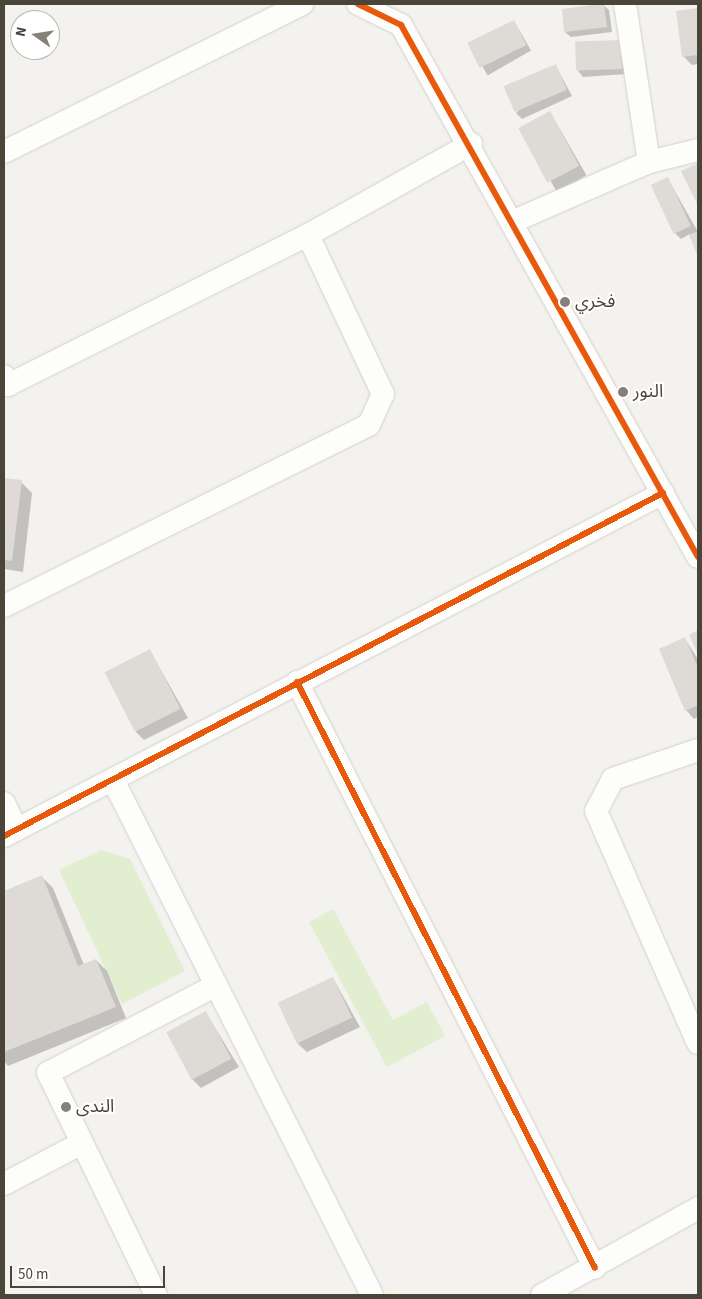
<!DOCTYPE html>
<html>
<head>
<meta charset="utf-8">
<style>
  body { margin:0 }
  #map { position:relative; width:702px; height:1299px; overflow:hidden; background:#f4f2ee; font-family:"Source Sans 3","Noto Sans Arabic",sans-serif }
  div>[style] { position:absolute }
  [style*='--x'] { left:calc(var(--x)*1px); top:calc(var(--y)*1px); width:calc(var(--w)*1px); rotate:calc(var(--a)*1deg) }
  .green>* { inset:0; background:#e1eecf }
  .shadow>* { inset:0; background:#0003; transform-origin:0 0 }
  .building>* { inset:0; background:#dedbd6; transform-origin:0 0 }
  .roads { filter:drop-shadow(0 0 1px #d2d0cb) drop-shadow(0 0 1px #d2d0cb) }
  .minor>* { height:22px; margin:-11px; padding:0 11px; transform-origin:11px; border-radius:11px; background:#fdfdfc }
  .cycleway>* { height:6px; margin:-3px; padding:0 3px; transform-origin:3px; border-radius:3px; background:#e8590c }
  .dots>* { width:14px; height:14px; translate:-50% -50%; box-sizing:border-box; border:2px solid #fff; border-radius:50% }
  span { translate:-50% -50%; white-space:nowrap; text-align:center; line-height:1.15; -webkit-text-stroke:4px #fff; paint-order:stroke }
  .poi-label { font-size:18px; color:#4b4439 }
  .left { translate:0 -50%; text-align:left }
  .frame { position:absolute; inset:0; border:5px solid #4b4439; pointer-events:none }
  .north { position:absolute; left:10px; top:10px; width:50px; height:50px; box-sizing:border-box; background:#fff; border:1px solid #b7b4b0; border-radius:50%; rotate:283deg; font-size:14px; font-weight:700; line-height:20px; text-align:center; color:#4b4439 }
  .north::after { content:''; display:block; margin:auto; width:18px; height:22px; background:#868178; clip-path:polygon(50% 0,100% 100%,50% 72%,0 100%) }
  .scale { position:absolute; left:10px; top:1266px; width:155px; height:22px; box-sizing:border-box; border:2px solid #4b4439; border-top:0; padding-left:6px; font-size:15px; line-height:18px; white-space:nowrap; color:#4b4439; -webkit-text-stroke:4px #fff; paint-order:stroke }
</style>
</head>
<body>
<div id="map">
  <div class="green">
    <i style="clip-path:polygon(101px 850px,130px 859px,185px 971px,122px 1004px,59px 870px)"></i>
    <i style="clip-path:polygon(333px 909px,393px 1020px,427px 1002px,445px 1036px,387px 1067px,309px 922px)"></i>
  </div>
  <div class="shadow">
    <i style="clip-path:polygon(603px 5px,609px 10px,612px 32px,571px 37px,565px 32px)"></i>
    <i style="clip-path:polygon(698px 10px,698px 64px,692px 65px,683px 56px,678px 12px)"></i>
    <i style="left:514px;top:21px;width:34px;height:50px;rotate:60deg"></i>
    <i style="clip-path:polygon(620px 41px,627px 74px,583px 77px,578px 71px)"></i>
    <i style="clip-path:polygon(556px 66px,572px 96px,522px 119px,516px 113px)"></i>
    <i style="left:550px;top:112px;width:73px;height:34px;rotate:60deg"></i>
    <i style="clip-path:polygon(668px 179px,698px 232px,698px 254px,690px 234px,681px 239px,675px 233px)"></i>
    <i style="clip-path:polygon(4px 480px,21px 482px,32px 493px,23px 572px,4px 569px)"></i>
    <i style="clip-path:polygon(685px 639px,698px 659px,698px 717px,694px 719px,686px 710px)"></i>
    <i style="clip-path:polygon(150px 651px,188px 718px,144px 740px,136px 732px)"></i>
    <i style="clip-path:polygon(42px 877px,53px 888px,84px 965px,96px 960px,107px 971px,126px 1018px,8px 1066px,4px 1061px,4px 893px)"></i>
    <i style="clip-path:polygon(333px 978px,360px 1027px,307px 1052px,298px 1044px)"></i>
    <i style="clip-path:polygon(206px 1013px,239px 1067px,201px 1088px,192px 1079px)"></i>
  </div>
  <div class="building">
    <i style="clip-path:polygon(600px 4px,604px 4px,607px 27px,564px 32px,562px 9px)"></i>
    <i style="clip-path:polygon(698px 8px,698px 55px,682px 57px,676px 11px)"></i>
    <i style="left:514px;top:20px;width:28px;height:52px;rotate:64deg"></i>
    <i style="left:621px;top:40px;width:29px;height:46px;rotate:88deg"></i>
    <i style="left:556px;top:64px;width:28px;height:57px;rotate:67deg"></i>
    <i style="left:550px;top:111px;width:62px;height:36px;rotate:62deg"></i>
    <i style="clip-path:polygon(698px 163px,698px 206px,681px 171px)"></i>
    <i style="left:668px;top:177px;width:54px;height:19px;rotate:65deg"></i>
    <i style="clip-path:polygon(698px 231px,698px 257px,689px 235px)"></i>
    <i style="clip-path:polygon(4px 478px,22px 480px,12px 561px,4px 560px)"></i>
    <i style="clip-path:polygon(698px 630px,698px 654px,689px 635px)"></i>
    <i style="clip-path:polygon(685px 637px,698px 668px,698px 705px,685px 711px,659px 649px)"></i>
    <i style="left:150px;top:649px;width:67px;height:51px;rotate:63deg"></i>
    <i style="clip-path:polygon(42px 875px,78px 966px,96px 959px,116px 1007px,4px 1052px,4px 891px)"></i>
    <i style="left:333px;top:977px;width:45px;height:61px;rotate:65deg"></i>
    <i style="left:206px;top:1011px;width:54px;height:45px;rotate:62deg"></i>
  </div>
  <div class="roads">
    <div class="minor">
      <i style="--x:358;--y:4;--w:48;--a:26"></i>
      <i style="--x:401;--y:25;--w:609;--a:60.83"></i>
      <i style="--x:625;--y:4;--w:160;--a:81.4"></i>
      <i style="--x:4;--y:152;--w:333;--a:-26.4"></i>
      <i style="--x:514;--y:221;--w:147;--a:-23.6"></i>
      <i style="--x:649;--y:162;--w:50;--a:-13.8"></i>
      <i style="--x:4;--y:376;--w:10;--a:66"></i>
      <i style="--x:8;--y:385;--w:335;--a:-26.6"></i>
      <i style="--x:308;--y:235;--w:187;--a:-29.2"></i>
      <i style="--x:4;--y:606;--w:407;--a:-26.4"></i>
      <i style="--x:369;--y:425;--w:34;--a:-66"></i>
      <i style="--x:383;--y:394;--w:176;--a:-115.3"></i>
      <i style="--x:297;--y:682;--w:657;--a:63.05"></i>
      <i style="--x:698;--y:750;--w:90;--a:161.2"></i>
      <i style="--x:613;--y:779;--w:36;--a:118"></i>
      <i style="--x:596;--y:811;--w:253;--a:66.3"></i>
      <i style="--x:113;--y:780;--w:576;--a:63.3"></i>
      <i style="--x:4;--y:803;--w:29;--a:65"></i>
      <i style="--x:4;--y:836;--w:743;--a:-27.5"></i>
      <i style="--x:4;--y:1184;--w:88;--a:-27.7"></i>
      <i style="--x:156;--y:1295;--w:247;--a:-115.9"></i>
      <i style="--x:48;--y:1073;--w:190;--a:-27.6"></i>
      <i style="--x:542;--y:1295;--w:179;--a:-29.1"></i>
    </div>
  </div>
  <div class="cycleway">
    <i style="--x:358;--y:4;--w:48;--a:26"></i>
    <i style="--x:401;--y:25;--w:609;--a:60.83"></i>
    <i style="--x:297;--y:682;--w:657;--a:63.05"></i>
    <i style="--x:4;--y:836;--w:743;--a:-27.5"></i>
  </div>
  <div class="dots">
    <i style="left:565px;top:302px;background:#868178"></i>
    <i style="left:623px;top:392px;background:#868178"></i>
    <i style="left:66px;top:1107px;background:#868178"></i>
  </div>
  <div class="poi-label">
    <span class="left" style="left:575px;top:302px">فخري</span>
    <span class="left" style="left:633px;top:392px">النور</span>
    <span class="left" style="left:76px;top:1107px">الندى</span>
  </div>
  <div class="frame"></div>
  <div class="north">N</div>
  <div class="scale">50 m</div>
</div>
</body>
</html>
